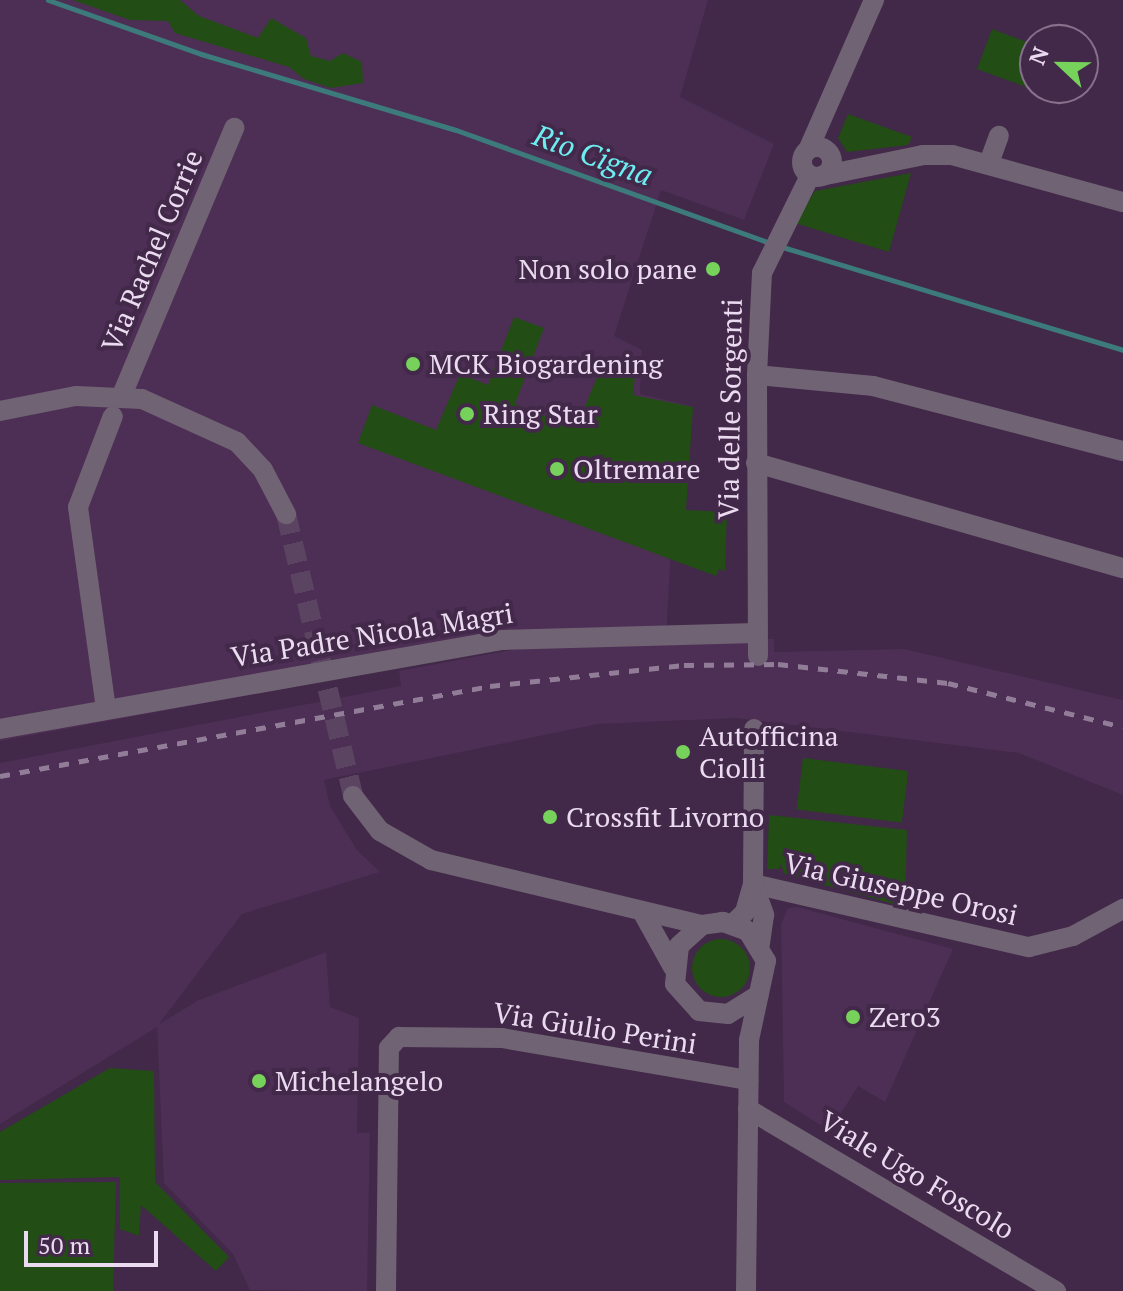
<!DOCTYPE html>
<html>
<head>
<meta charset="utf-8">
<style>
  body { margin:0 }
  #map { position:relative; width:1123px; height:1291px; overflow:hidden; background:#422849; font-family:"PT Serif",serif }
  div>[style] { position:absolute }
  [style*='--x'] { left:calc(var(--x)*1px); top:calc(var(--y)*1px); width:calc(var(--w)*1px); rotate:calc(var(--a)*1deg) }
  .built>* { inset:0; background:#4d2e55 }
  .green>* { inset:0; background:#224d14; transform-origin:0 0 }
  .round { border-radius:50% }
  .stream>* { height:5px; margin:-2.5px; padding:0 2.5px; transform-origin:2.5px; border-radius:2.5px; background:#3c7a7c }
  .minor-tunnel>* { height:20px; margin-top:-10px; transform-origin:0; background:repeating-linear-gradient(90deg,#5b4362 0 20px,transparent 0 30px) }
  .minor>* { height:20px; margin:-10px; padding:0 10px; transform-origin:10px; border-radius:10px; background:#706373 }
  .minor>.ring { margin:-10px; padding:0; box-sizing:content-box; background:none; border:20px solid #706373; border-radius:50% }
  .rail>* { height:5px; margin-top:-2.5px; transform-origin:0; background:repeating-linear-gradient(90deg,#927d98 0 10px,transparent 0 20px) }
  .dots>* { width:22px; height:22px; translate:-50% -50%; box-sizing:border-box; border:4px solid #422849; border-radius:50% }
  span { translate:-50% -50%; white-space:nowrap; text-align:center; line-height:1.15; -webkit-text-stroke:8px #422849; paint-order:stroke }
  .street-label { font-size:28px; color:#ebdbf0 }
  .poi-label { font-size:28px; color:#ebdbf0 }
  .right { translate:-100% -50%; text-align:right }
  .left { translate:0 -50%; text-align:left }
  .water-label { font-size:30px; color:#6deef3; font-style:italic }
  .north { position:absolute; left:1019px; top:24px; width:80px; height:80px; box-sizing:border-box; background:#422849; border:2px solid #86708c; border-radius:50%; rotate:292deg; font-size:22px; font-weight:700; line-height:32px; text-align:center; color:#ebdbf0 }
  .north::after { content:''; display:block; margin:auto; width:28px; height:36px; background:#76d25a; clip-path:polygon(50% 0,100% 100%,50% 72%,0 100%) }
  .scale { position:absolute; left:24px; top:1231px; width:134px; height:36px; box-sizing:border-box; border:4px solid #ebdbf0; border-top:0; padding-left:10px; font-size:24px; line-height:28px; white-space:nowrap; color:#ebdbf0; -webkit-text-stroke:6px #422849; paint-order:stroke }
</style>
</head>
<body>
<div id="map">
  <div class="built">
    <i style="clip-path:polygon(0 0,708px 0,680px 97px,774px 144px,744px 220px,661px 190px,614px 336px,642px 350px,640px 394px,691px 406px,673px 512px,666px 638px,531px 643px,0 741px)"></i>
    <i style="clip-path:polygon(673px 639px,774px 639px,774px 652px,904px 649px,1123px 700px,1123px 795px,1019px 753px,736px 718px,598px 724px,324px 780px,330px 806px,357px 850px,380px 872px,242px 914px,159px 1024px,199px 1000px,326px 952px,330px 1007px,359px 1018px,357px 1133px,370px 1133px,367px 1291px,250px 1290px,233px 1254px,164px 1183px,157px 1027px,0 1124px,0 763px,401px 686px,399px 671px,532px 646px)"></i>
    <i style="clip-path:polygon(797px 907px,953px 949px,885px 1102px,858px 1086px,830px 1131px,784px 1102px,781px 924px,788px 908px)"></i>
  </div>
  <div class="green">
    <i style="clip-path:polygon(73px 0,180px 0,199px 16px,258px 38px,271px 18px,306px 38px,311px 56px,330px 61px,343px 53px,362px 62px,363px 83px,331px 88px,304px 79px,289px 67px,175px 33px,168px 21px,130px 20px)"></i>
    <i style="clip-path:polygon(992px 29px,1035px 45px,1032px 89px,977px 69px)"></i>
    <i style="clip-path:polygon(848px 114px,912px 137px,908px 145px,847px 152px,838px 138px)"></i>
    <i style="clip-path:polygon(911px 173px,889px 252px,795px 223px,815px 191px)"></i>
    <i style="clip-path:polygon(514px 317px,544px 328px,515px 404px,576px 428px,603px 363px,635px 375px,633px 395px,693px 407px,686px 510px,727px 512px,725px 571px,719px 569px,716px 576px,358px 443px,372px 405px,436px 430px,460px 374px,488px 385px)"></i>
    <i style="left:803px;top:758px;width:106px;height:52px;rotate:7deg"></i>
    <i style="clip-path:polygon(769px 815px,907px 830px,905px 907px,785px 874px,780px 864px,779px 869px,767px 869px)"></i>
    <i class="round" style="left:692px;top:939px;width:58px;height:58px"></i>
    <i style="clip-path:polygon(110px 1068px,154px 1071px,155px 1182px,229px 1257px,216px 1271px,141px 1205px,139px 1236px,120px 1229px,120px 1177px,0 1180px,0 1132px)"></i>
    <i style="clip-path:polygon(116px 1182px,113px 1291px,359px 1291px,0 1291px,0 1183px)"></i>
  </div>
  <div class="stream">
    <i style="--x:48;--y:0;--w:162;--a:19.4"></i>
    <i style="--x:201;--y:54;--w:266;--a:16.6"></i>
    <i style="--x:456;--y:130;--w:334;--a:19.8"></i>
    <i style="--x:779;--y:246;--w:359;--a:16.8"></i>
  </div>
  <div class="minor-tunnel">
    <i style="--x:286;--y:514;--w:290;--a:76.6"></i>
  </div>
  <div class="minor">
    <i class="ring" style="left:802px;top:147px;width:10px;height:10px"></i>
    <i style="--x:809;--y:148;--w:162;--a:-66.3"></i>
    <i style="--x:989;--y:163;--w:29;--a:-70"></i>
    <i style="--x:821;--y:176;--w:104;--a:-11.6"></i>
    <i style="--x:923;--y:155;--w:29;--a:0"></i>
    <i style="--x:952;--y:155;--w:177;--a:15.4"></i>
    <i style="--x:757;--y:375;--w:117;--a:5.4"></i>
    <i style="--x:873;--y:386;--w:258;--a:14.6"></i>
    <i style="--x:122;--y:395;--w:290;--a:-67.2"></i>
    <i style="--x:0;--y:411;--w:77;--a:-11.2"></i>
    <i style="--x:76;--y:396;--w:66;--a:2.6"></i>
    <i style="--x:142;--y:399;--w:104;--a:24.4"></i>
    <i style="--x:237;--y:442;--w:38;--a:47"></i>
    <i style="--x:263;--y:470;--w:50;--a:62.4"></i>
    <i style="--x:756;--y:463;--w:382;--a:16"></i>
    <i style="--x:758;--y:656;--w:281;--a:-90.2"></i>
    <i style="--x:757;--y:375;--w:102;--a:-87.2"></i>
    <i style="--x:762;--y:273;--w:108;--a:-63.7"></i>
    <i style="--x:106;--y:709;--w:204;--a:-97.9"></i>
    <i style="--x:78;--y:507;--w:97;--a:-69"></i>
    <i style="--x:0;--y:729;--w:510;--a:-10.05"></i>
    <i style="--x:502;--y:640;--w:254;--a:-1.6"></i>
    <i style="--x:353;--y:796;--w:44;--a:52.4"></i>
    <i style="--x:380;--y:831;--w:59;--a:29.6"></i>
    <i style="--x:431;--y:860;--w:279;--a:13.5"></i>
    <i style="--x:753;--y:884;--w:283;--a:12.9"></i>
    <i style="--x:1029;--y:947;--w:45;--a:-14"></i>
    <i style="--x:1073;--y:936;--w:57;--a:-28.4"></i>
    <i style="--x:753;--y:884;--w:33;--a:70"></i>
    <i style="--x:764;--y:915;--w:30;--a:98"></i>
    <i style="--x:644;--y:915;--w:60;--a:60.9"></i>
    <i style="--x:733;--y:924;--w:17;--a:-45"></i>
    <i style="--x:745;--y:912;--w:29;--a:-74"></i>
    <i style="--x:753;--y:884;--w:155;--a:-89.6"></i>
    <i style="--x:748;--y:1109;--w:358;--a:30.6"></i>
    <i style="--x:386;--y:1291;--w:243;--a:-89.3"></i>
    <i style="--x:389;--y:1048;--w:15;--a:-48"></i>
    <i style="--x:399;--y:1037;--w:103;--a:0.6"></i>
    <i style="--x:502;--y:1038;--w:250;--a:9.7"></i>
    <i style="--x:746;--y:1291;--w:251;--a:-89.3"></i>
    <i style="--x:749;--y:1040;--w:81;--a:-77.9"></i>
    <i style="--x:766;--y:961;--w:35;--a:-121"></i>
    <i style="--x:748;--y:931;--w:27;--a:-160"></i>
    <i style="--x:723;--y:922;--w:21;--a:172"></i>
    <i style="--x:702;--y:925;--w:31;--a:138"></i>
    <i style="--x:679;--y:946;--w:38;--a:96"></i>
    <i style="--x:675;--y:984;--w:36;--a:48"></i>
    <i style="--x:699;--y:1011;--w:29;--a:6"></i>
    <i style="--x:728;--y:1014;--w:36;--a:-32"></i>
  </div>
  <div class="rail">
    <i style="--x:0;--y:776;--w:498;--a:-10.4"></i>
    <i style="--x:490;--y:686;--w:195;--a:-6.2"></i>
    <i style="--x:684;--y:665;--w:94;--a:-0.6"></i>
    <i style="--x:778;--y:664;--w:171;--a:6.4"></i>
    <i style="--x:948;--y:683;--w:180;--a:14.1"></i>
  </div>
  <div class="dots">
    <i style="left:713px;top:269px;background:#76d25a"></i>
    <i style="left:413px;top:364px;background:#76d25a"></i>
    <i style="left:467px;top:414px;background:#76d25a"></i>
    <i style="left:557px;top:469px;background:#76d25a"></i>
    <i style="left:683px;top:752px;background:#76d25a"></i>
    <i style="left:550px;top:817px;background:#76d25a"></i>
    <i style="left:853px;top:1017px;background:#76d25a"></i>
    <i style="left:259px;top:1081px;background:#76d25a"></i>
  </div>
  <div class="street-label">
    <span style="left:152px;top:251px;rotate:-67deg">Via Rachel Corrie</span>
    <span style="left:730px;top:409px;rotate:-89deg">Via delle Sorgenti</span>
    <span style="left:372px;top:635px;rotate:-9deg">Via Padre Nicola Magri</span>
    <span style="left:901px;top:889px;rotate:13deg">Via Giuseppe Orosi</span>
    <span style="left:595px;top:1028px;rotate:9deg">Via Giulio Perini</span>
    <span style="left:917px;top:1175px;rotate:31deg">Viale Ugo Foscolo</span>
  </div>
  <div class="poi-label">
    <span class="right" style="left:697px;top:269px">Non solo pane</span>
    <span class="left" style="left:429px;top:364px">MCK Biogardening</span>
    <span class="left" style="left:483px;top:414px">Ring Star</span>
    <span class="left" style="left:573px;top:469px">Oltremare</span>
    <span class="left" style="left:699px;top:752px">Autofficina<br>Ciolli</span>
    <span class="left" style="left:566px;top:817px">Crossfit Livorno</span>
    <span class="left" style="left:869px;top:1017px">Zero3</span>
    <span class="left" style="left:275px;top:1081px">Michelangelo</span>
  </div>
  <div class="water-label">
    <span style="left:593px;top:155px;rotate:20deg">Rio Cigna</span>
  </div>
  <div class="north">N</div>
  <div class="scale">50 m</div>
</div>
</body>
</html>
